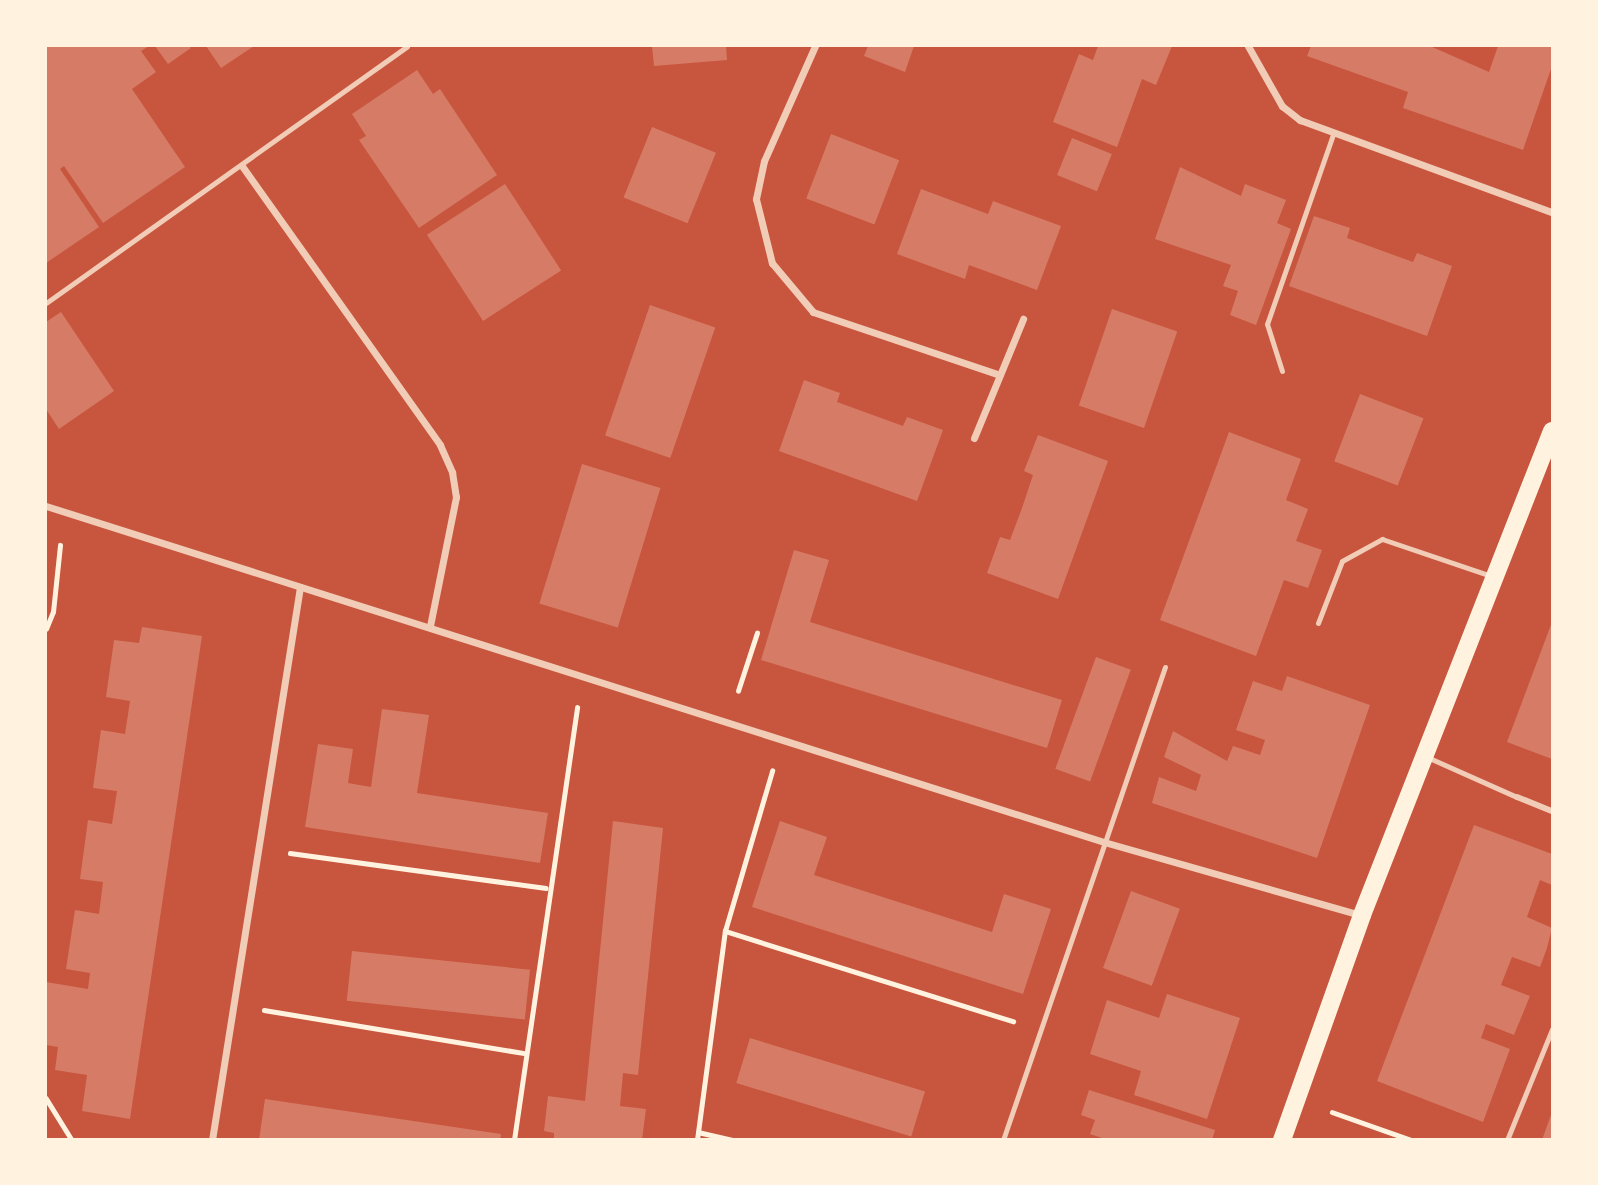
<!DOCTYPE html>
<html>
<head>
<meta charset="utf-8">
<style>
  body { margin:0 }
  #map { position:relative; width:1598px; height:1185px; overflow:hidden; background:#c8553d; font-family:Inter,sans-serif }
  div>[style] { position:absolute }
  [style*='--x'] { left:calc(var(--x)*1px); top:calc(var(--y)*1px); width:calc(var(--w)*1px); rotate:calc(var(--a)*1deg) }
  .building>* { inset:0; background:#d67c66; transform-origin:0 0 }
  .path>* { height:4.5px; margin:-2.25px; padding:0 2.25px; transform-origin:2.25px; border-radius:2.25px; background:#fff3e0 }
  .service>* { height:5px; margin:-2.5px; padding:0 2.5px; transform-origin:2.5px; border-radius:2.5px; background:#f1ccb7 }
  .pedestrian>* { height:6px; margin:-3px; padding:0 3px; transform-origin:3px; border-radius:3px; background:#f1ccb7 }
  .minor>* { height:7px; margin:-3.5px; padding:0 3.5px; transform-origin:3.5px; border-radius:3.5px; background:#f1ccb7 }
  .primary>* { height:18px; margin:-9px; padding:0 9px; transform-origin:9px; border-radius:9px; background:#fff3e0 }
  span { translate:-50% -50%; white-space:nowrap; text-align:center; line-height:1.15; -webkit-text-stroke:5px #fff3e0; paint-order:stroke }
  .frame { position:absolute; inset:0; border:47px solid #fff3e0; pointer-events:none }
</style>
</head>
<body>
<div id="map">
  <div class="building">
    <i style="clip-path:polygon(46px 46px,149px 46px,141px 51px,156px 72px,132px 89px,185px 167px,103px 223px,64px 166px,60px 169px,99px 227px,46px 263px)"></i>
    <i style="clip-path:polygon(155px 46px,189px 46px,191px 48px,168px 64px)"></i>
    <i style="clip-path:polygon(206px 46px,254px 46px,221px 68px)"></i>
    <i style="clip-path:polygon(652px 46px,726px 46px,727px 60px,654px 66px)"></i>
    <i style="clip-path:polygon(868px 46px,914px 46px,905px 72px,864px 56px)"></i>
    <i style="clip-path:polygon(1098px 46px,1172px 46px,1156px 85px,1142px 79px,1117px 147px,1053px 122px,1079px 54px,1093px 60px)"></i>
    <i style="clip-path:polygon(1311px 46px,1430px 46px,1489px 72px,1498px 46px,1552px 46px,1552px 66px,1523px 150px,1403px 108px,1408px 92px,1307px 56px)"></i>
    <i style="clip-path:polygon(417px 70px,433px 94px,440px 89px,497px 175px,419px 228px,359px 140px,366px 136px,352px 114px)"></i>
    <i style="left:652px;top:127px;width:69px;height:76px;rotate:22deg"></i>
    <i style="left:831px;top:134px;width:73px;height:69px;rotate:21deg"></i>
    <i style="left:1072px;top:138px;width:43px;height:40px;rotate:22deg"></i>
    <i style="clip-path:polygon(1180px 167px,1241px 196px,1245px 184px,1286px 200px,1277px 223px,1291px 229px,1256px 325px,1230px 315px,1238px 291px,1223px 286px,1231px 265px,1155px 239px)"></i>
    <i style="left:505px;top:184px;width:103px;height:93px;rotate:57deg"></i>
    <i style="clip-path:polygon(921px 189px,988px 214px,993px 201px,1061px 226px,1037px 290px,969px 265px,965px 279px,897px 254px)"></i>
    <i style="clip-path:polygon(1314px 216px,1350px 228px,1347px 238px,1413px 262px,1417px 253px,1452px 266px,1427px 336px,1289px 286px)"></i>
    <i style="left:650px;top:305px;width:69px;height:138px;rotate:19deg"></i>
    <i style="left:1112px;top:309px;width:69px;height:102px;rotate:19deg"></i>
    <i style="clip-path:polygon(61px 312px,114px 391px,59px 429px,46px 409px,46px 322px)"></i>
    <i style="clip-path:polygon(804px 380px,840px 393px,837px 402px,903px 426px,907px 417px,943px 430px,917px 501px,779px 451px)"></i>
    <i style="left:1360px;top:394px;width:68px;height:72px;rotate:21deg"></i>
    <i style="clip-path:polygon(1229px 432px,1301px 459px,1286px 500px,1308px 509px,1296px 541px,1322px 550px,1308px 588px,1284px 580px,1256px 656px,1160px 620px)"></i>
    <i style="clip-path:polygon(1038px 435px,1108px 461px,1058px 599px,987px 573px,1000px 537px,1010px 540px,1022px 508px,1033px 475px,1024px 471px)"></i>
    <i style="left:582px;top:464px;width:82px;height:146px;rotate:17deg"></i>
    <i style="clip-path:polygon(794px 550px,829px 560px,810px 622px,1062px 700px,1047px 748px,761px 660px)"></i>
    <i style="clip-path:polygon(1552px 622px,1552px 759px,1507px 742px)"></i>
    <i style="clip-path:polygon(142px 627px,202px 636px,130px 1119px,82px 1111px,87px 1075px,55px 1070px,58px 1047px,46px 1045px,46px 982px,88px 989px,90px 973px,66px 969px,75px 910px,99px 914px,103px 882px,80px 879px,88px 820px,112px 824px,117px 791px,93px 788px,101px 730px,125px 734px,130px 701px,106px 697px,114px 640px,139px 643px)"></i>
    <i style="left:1096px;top:657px;width:37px;height:119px;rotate:20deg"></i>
    <i style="clip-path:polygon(1287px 676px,1370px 705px,1317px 858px,1152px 803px,1159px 777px,1196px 791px,1201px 775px,1164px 757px,1173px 731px,1227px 761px,1233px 746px,1260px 755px,1265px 740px,1236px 730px,1253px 681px,1282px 691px)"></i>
    <i style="clip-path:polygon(382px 709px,429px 715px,417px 793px,548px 813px,540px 863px,305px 827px,318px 744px,353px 749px,348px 783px,371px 787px)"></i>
    <i style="clip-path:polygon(613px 821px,663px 828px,638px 1075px,623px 1073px,620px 1106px,646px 1109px,642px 1140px,554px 1140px,554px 1133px,544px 1131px,548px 1096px,585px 1101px)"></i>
    <i style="clip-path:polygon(780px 821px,827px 837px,814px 875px,992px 932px,1004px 894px,1051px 909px,1023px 994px,752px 907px)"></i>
    <i style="clip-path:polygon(1474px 825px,1552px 854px,1552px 885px,1540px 880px,1527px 917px,1552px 928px,1547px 948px,1540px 967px,1512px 957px,1501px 985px,1530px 996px,1514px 1035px,1486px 1024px,1481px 1038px,1510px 1049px,1483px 1122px,1377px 1081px)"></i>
    <i style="left:1131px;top:891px;width:52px;height:82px;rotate:20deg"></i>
    <i style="left:352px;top:951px;width:179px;height:50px;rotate:6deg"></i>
    <i style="clip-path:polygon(1167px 994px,1240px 1018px,1207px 1119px,1134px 1095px,1141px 1071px,1090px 1054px,1107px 1000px,1159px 1018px)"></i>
    <i style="left:750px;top:1038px;width:183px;height:47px;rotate:17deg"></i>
    <i style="clip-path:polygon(1089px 1090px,1215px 1130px,1212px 1140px,1108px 1140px,1090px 1134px,1095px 1120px,1081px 1115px)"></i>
    <i style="clip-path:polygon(265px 1099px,501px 1134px,500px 1140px,259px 1140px)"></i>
    <i style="clip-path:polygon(1552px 1112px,1552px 1140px,1542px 1140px)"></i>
  </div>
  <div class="path">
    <i style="--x:46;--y:629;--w:18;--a:-68"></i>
    <i style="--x:53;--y:612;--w:67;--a:-84"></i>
    <i style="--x:738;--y:691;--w:61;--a:-71.9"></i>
    <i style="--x:290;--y:853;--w:258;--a:7.8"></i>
    <i style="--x:725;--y:931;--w:302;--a:17.4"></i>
    <i style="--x:264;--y:1010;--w:265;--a:9.4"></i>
    <i style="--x:46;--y:1098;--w:49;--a:58.2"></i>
    <i style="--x:1332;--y:1112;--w:84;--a:19.5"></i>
    <i style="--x:698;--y:1132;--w:35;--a:13"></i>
    <i style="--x:514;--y:1140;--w:437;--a:-81.7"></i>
    <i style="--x:697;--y:1140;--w:211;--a:-82.4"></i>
    <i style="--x:725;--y:931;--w:167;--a:-73.6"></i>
  </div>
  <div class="service">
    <i style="--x:46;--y:303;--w:443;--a:-35.4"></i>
    <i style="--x:1282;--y:371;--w:49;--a:-107.7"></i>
    <i style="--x:1267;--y:324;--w:203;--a:-70.8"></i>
    <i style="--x:1318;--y:623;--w:66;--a:-68.8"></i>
    <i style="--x:1342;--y:561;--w:46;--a:-28.8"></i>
    <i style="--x:1382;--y:539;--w:115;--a:18.7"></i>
    <i style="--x:1427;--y:757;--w:98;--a:24"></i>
    <i style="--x:1003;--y:1140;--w:500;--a:-71.1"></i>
    <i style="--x:1507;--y:1140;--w:120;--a:-67.9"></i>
  </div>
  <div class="pedestrian">
    <i style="--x:1517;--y:797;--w:38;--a:22"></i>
  </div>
  <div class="minor">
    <i style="--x:815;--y:46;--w:126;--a:113.9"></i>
    <i style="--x:764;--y:161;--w:39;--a:102"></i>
    <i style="--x:756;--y:199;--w:66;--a:76"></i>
    <i style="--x:772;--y:263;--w:64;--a:50.1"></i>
    <i style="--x:813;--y:312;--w:197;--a:18.6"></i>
    <i style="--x:1248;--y:46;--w:69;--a:60.5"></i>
    <i style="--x:1282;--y:106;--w:23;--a:38"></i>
    <i style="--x:1300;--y:120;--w:268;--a:20.1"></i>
    <i style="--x:242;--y:166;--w:342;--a:54.6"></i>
    <i style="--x:440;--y:445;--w:30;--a:66"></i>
    <i style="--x:452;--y:472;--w:25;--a:81"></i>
    <i style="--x:456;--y:497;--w:132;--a:101.4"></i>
    <i style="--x:974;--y:438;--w:129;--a:-67.6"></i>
    <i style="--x:46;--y:506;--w:1110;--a:17.62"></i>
    <i style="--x:1104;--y:842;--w:267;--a:15.9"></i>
    <i style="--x:212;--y:1140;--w:560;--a:-80.96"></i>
  </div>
  <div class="primary">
    <i style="--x:1282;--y:1140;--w:239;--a:-70.4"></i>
    <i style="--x:1362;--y:915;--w:520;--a:-68.57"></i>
  </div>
  <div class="frame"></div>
</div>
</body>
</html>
